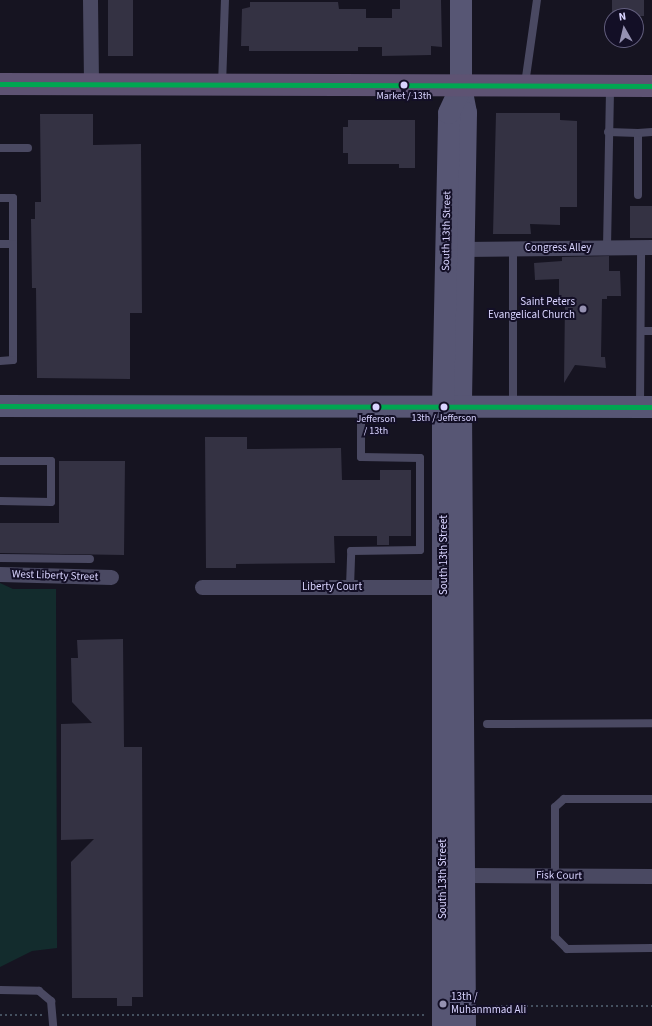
<!DOCTYPE html>
<html>
<head>
<meta charset="utf-8">
<style>
  body { margin:0 }
  #map { position:relative; width:652px; height:1026px; overflow:hidden; background:#161421; font-family:"Source Sans 3",sans-serif }
  div>[style] { position:absolute }
  [style*='--x'] { left:calc(var(--x)*1px); top:calc(var(--y)*1px); width:calc(var(--w)*1px); rotate:calc(var(--a)*1deg) }
  .green>* { inset:0; background:#132c2d }
  .building>* { inset:0; background:#343243; transform-origin:0 0 }
  .path>* { height:2.5px; margin-top:-1.25px; transform-origin:0; background:repeating-linear-gradient(90deg,#44505f 0 2px,transparent 0 5px) }
  .lane>* { height:8px; margin:-4px; padding:0 4px; transform-origin:4px; border-radius:4px; background:#4a4962 }
  .street>* { height:15px; margin:-7.5px; padding:0 7.5px; transform-origin:7.5px; border-radius:7.5px; background:#4a4962 }
  .secondary>* { height:22px; margin:-11px; padding:0 11px; transform-origin:11px; border-radius:11px; background:#575674 }
  .primary>* { height:22px; margin:-11px; padding:0 11px; transform-origin:11px; border-radius:11px; background:#5e5373 }
  .bus-1>* { height:5px; margin:-2.5px; padding:0 2.5px; transform-origin:2.5px; border-radius:2.5px; background:#00a651 }
  .dots>* { width:11px; height:11px; translate:-50% -50%; box-sizing:border-box; border:2px solid #130f26; border-radius:50% }
  span { translate:-50% -50%; white-space:nowrap; text-align:center; line-height:1.15; -webkit-text-stroke:4px #130f26; paint-order:stroke }
  .bus-label { font-size:10px; color:#d9d4ff }
  .street-label { font-size:11px; color:#d9d4ff }
  .poi-label { font-size:11px; color:#d9d4ff }
  .right { translate:-100% -50%; text-align:right }
  .left { translate:0 -50%; text-align:left }
  .north { position:absolute; left:604px; top:8px; width:40px; height:40px; box-sizing:border-box; background:#130f26; border:1px solid #625e7d; border-radius:50%; rotate:352deg; font-size:11px; font-weight:700; line-height:16px; text-align:center; color:#d9d4ff }
  .north::after { content:''; display:block; margin:auto; width:14px; height:18px; background:#9591b1; clip-path:polygon(50% 0,100% 100%,50% 72%,0 100%) }
</style>
</head>
<body>
<div id="map">
  <div class="green">
    <i style="clip-path:polygon(0 583px,13px 589px,56px 589px,57px 948px,32px 951px,0 967px)"></i>
  </div>
  <div class="building">
    <i style="left:108px;top:0;width:25px;height:56px"></i>
    <i style="clip-path:polygon(400px 0,441px 0,442px 47px,431px 46px,431px 55px,382px 56px,382px 47px,358px 47px,358px 51px,249px 51px,249px 46px,241px 46px,242px 9px,250px 7px,250px 2px,338px 2px,339px 9px,366px 9px,366px 18px,392px 18px,392px 9px,400px 9px)"></i>
    <i style="left:612px;top:0;width:32px;height:16px"></i>
    <i style="clip-path:polygon(496px 113px,560px 113px,560px 120px,577px 121px,577px 207px,560px 207px,560px 225px,530px 224px,531px 234px,493px 234px)"></i>
    <i style="clip-path:polygon(40px 114px,93px 114px,93px 145px,141px 144px,142px 313px,130px 313px,130px 379px,37px 378px,36px 288px,32px 288px,31px 219px,35px 219px,35px 202px,41px 202px)"></i>
    <i style="clip-path:polygon(348px 120px,415px 120px,415px 168px,399px 168px,399px 164px,348px 164px,348px 153px,343px 153px,343px 127px,348px 127px)"></i>
    <i style="left:630px;top:206px;width:22px;height:32px"></i>
    <i style="clip-path:polygon(609px 256px,609px 271px,620px 271px,621px 296px,607px 296px,607px 299px,602px 299px,601px 357px,605px 357px,606px 368px,575px 365px,564px 383px,565px 301px,559px 301px,559px 279px,535px 280px,534px 263px,562px 261px,562px 257px)"></i>
    <i style="clip-path:polygon(205px 437px,247px 437px,247px 449px,341px 448px,342px 480px,380px 480px,380px 470px,411px 470px,411px 536px,389px 536px,389px 545px,377px 545px,377px 536px,334px 536px,335px 563px,236px 564px,236px 568px,206px 568px)"></i>
    <i style="clip-path:polygon(59px 461px,125px 461px,124px 555px,0 553px,0 523px,59px 523px)"></i>
    <i style="clip-path:polygon(123px 639px,124px 747px,142px 747px,143px 997px,132px 997px,132px 1006px,117px 1006px,117px 998px,72px 998px,71px 862px,94px 839px,61px 840px,61px 724px,92px 723px,72px 702px,71px 658px,78px 658px,77px 640px)"></i>
  </div>
  <div class="path">
    <i style="--x:481;--y:1010;--w:11;--a:-22"></i>
    <i style="--x:491;--y:1006;--w:161;--a:0"></i>
    <i style="--x:0;--y:1015;--w:43;--a:0"></i>
    <i style="--x:62;--y:1015;--w:365;--a:0"></i>
  </div>
  <div class="lane">
    <i style="--x:525;--y:84;--w:85;--a:-81.9"></i>
    <i style="--x:222;--y:85;--w:85;--a:-88"></i>
    <i style="--x:608;--y:132;--w:30;--a:2"></i>
    <i style="--x:0;--y:148;--w:28;--a:0"></i>
    <i style="--x:638;--y:195;--w:62;--a:-90"></i>
    <i style="--x:638;--y:133;--w:14;--a:-4"></i>
    <i style="--x:0;--y:198;--w:13;--a:0"></i>
    <i style="--x:13;--y:198;--w:46;--a:90"></i>
    <i style="--x:0;--y:244;--w:13;--a:0"></i>
    <i style="--x:13;--y:244;--w:116;--a:90"></i>
    <i style="--x:13;--y:360;--w:13;--a:176"></i>
    <i style="--x:607;--y:247;--w:160;--a:-88.9"></i>
    <i style="--x:513;--y:248;--w:159;--a:90"></i>
    <i style="--x:641;--y:331;--w:11;--a:0"></i>
    <i style="--x:640;--y:406;--w:159;--a:-89.6"></i>
    <i style="--x:0;--y:461;--w:51;--a:0"></i>
    <i style="--x:51;--y:461;--w:41;--a:90"></i>
    <i style="--x:51;--y:502;--w:51;--a:-178.9"></i>
    <i style="--x:0;--y:558;--w:90;--a:0.6"></i>
    <i style="--x:350;--y:587;--w:36;--a:-88"></i>
    <i style="--x:351;--y:551;--w:69;--a:-0.8"></i>
    <i style="--x:420;--y:550;--w:92;--a:-90"></i>
    <i style="--x:420;--y:458;--w:59;--a:-179"></i>
    <i style="--x:361;--y:457;--w:49;--a:-90"></i>
    <i style="--x:487;--y:724;--w:165;--a:-0.3"></i>
    <i style="--x:652;--y:799;--w:88;--a:180"></i>
    <i style="--x:564;--y:799;--w:12;--a:138"></i>
    <i style="--x:555;--y:807;--w:130;--a:90"></i>
    <i style="--x:555;--y:937;--w:17;--a:45"></i>
    <i style="--x:567;--y:949;--w:85;--a:-0.7"></i>
    <i style="--x:0;--y:990;--w:39;--a:1"></i>
    <i style="--x:39;--y:991;--w:16;--a:40"></i>
    <i style="--x:51;--y:1001;--w:25;--a:85"></i>
  </div>
  <div class="street">
    <i style="--x:90;--y:0;--w:85;--a:89.3"></i>
    <i style="--x:463;--y:249;--w:189;--a:-0.6"></i>
    <i style="--x:0;--y:574;--w:111;--a:1.5"></i>
    <i style="--x:202;--y:587;--w:250;--a:0"></i>
    <i style="--x:466;--y:875;--w:186;--a:0.3"></i>
  </div>
  <div class="secondary">
    <i style="--x:461;--y:0;--w:87;--a:90"></i>
    <i style="--x:461;--y:87;--w:26;--a:79"></i>
    <i style="--x:466;--y:113;--w:294;--a:91"></i>
    <i style="--x:461;--y:407;--w:619;--a:89.63"></i>
    <i style="--x:0;--y:406;--w:652;--a:0.09"></i>
    <i style="--x:443;--y:1026;--w:618;--a:-90"></i>
    <i style="--x:443;--y:408;--w:295;--a:-88.8"></i>
    <i style="--x:449;--y:113;--w:29;--a:-65"></i>
  </div>
  <div class="primary">
    <i style="--x:0;--y:84;--w:652;--a:0.18"></i>
  </div>
  <div class="bus-1">
    <i style="--x:0;--y:84;--w:652;--a:0.18"></i>
    <i style="--x:0;--y:406;--w:652;--a:0.09"></i>
  </div>
  <div class="dots">
    <i style="left:404px;top:85px;background:#d9d4ff"></i>
    <i style="left:583px;top:309px;background:#9591b1"></i>
    <i style="left:376px;top:407px;background:#d9d4ff"></i>
    <i style="left:444px;top:407px;background:#d9d4ff"></i>
    <i style="left:443px;top:1004px;background:#9591b1"></i>
  </div>
  <div class="bus-label">
    <span style="left:404px;top:97px">Market / 13th</span>
    <span style="left:376px;top:425px">Jefferson<br>/ 13th</span>
    <span style="left:444px;top:419px">13th / Jefferson</span>
  </div>
  <div class="street-label">
    <span style="left:447px;top:231px;rotate:-89deg">South 13th Street</span>
    <span style="left:558px;top:248px">Congress Alley</span>
    <span style="left:444px;top:555px;rotate:-90deg">South 13th Street</span>
    <span style="left:55px;top:576px;rotate:2deg">West Liberty Street</span>
    <span style="left:332px;top:587px">Liberty Court</span>
    <span style="left:559px;top:876px;rotate:1deg">Fisk Court</span>
    <span style="left:443px;top:879px;rotate:-90deg">South 13th Street</span>
  </div>
  <div class="poi-label">
    <span class="right" style="left:575px;top:309px">Saint Peters<br>Evangelical Church</span>
    <span class="left" style="left:451px;top:1004px">13th /<br>Muhanmmad Ali</span>
  </div>
  <div class="north">N</div>
</div>
</body>
</html>
